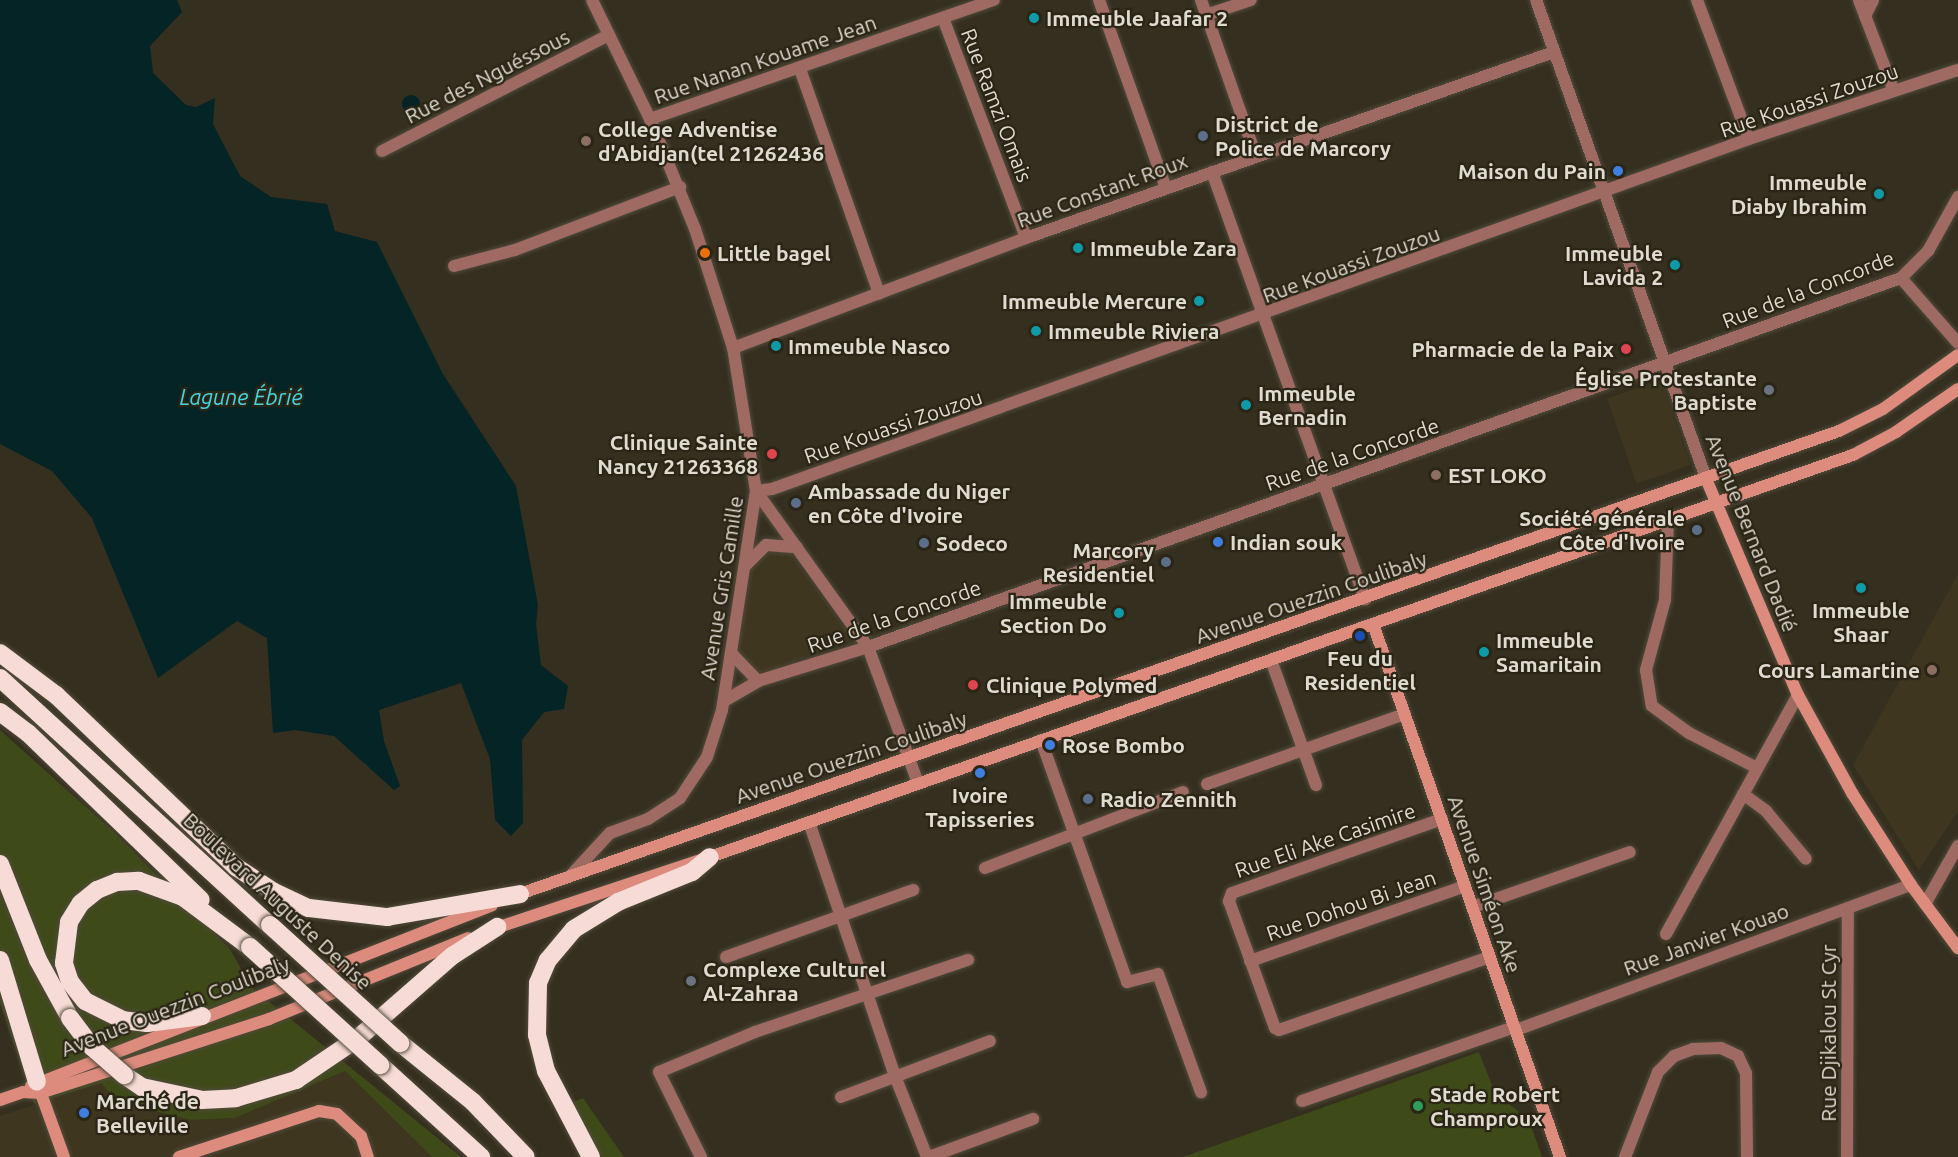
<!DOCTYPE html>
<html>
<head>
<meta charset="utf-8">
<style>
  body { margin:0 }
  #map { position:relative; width:1958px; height:1157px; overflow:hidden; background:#352f1f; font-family:Ubuntu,sans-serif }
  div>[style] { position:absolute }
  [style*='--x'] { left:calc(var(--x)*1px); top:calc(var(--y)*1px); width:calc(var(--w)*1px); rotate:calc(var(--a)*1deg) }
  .built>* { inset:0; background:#3e361f; transform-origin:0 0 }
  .green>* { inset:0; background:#3f4a19 }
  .water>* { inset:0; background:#042426 }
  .round { border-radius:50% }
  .roads { filter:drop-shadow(0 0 2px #504b3b) drop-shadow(0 0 2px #504b3b) }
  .street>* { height:12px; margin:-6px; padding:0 6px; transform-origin:6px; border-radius:6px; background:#9f6a62 }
  .secondary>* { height:12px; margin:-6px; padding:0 6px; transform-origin:6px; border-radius:6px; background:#dd8b7d }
  .highway>* { height:18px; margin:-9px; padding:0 9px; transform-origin:9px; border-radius:9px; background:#f6dbd6 }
  .bridges { filter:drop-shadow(0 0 2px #504b3b) drop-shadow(0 0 2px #504b3b) }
  .highway-bridge>* { height:18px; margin:-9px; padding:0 9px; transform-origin:9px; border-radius:9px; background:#f6dbd6 }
  .dots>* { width:16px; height:16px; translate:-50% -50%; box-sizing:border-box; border:3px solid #2b2515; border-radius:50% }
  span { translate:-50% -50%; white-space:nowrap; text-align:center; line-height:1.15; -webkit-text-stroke:4.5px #2b2515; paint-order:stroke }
  .poi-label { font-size:21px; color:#dfdbd1; font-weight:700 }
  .left { translate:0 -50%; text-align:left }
  .right { translate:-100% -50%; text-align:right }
  .street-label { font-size:21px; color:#dfdbd1 }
  .water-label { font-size:22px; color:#40d7e1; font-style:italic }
</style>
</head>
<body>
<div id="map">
  <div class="built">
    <i style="left:1661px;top:380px;width:90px;height:57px;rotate:71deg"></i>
    <i style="clip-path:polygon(787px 549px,854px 640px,756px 674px,737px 655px,753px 558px)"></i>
    <i style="clip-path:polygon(1958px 574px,1958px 811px,1919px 870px,1853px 765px)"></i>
    <i style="clip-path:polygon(345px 1071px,432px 1157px,0 1157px,0 1116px,101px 1083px,109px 1092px,146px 1109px,191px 1120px,235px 1118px)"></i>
  </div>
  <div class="green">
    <i style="clip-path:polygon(0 730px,113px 831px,230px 949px,251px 987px,461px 1157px,432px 1157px,345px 1071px,235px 1118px,191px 1120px,146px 1109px,109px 1092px,101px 1083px,34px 1104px,0 1003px)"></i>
    <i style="clip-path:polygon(1479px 1052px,1495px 1093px,1529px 1120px,1542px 1157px,1183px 1157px)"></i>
    <i style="clip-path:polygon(583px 1098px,624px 1157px,602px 1157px,568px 1104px)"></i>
  </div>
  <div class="water">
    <i style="clip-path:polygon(0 0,177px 0,182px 12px,150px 46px,153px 73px,186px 105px,196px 107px,215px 98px,213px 124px,240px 176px,271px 197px,327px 204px,335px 231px,377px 242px,443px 374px,516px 486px,538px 605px,536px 624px,541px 665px,568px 686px,564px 709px,544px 712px,522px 740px,523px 823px,511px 836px,495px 820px,490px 759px,461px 683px,379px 710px,384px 741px,400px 786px,394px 790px,334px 736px,295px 730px,273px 733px,267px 638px,237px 621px,158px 678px,92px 518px,52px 471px,0 444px)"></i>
    <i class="round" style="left:402px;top:95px;width:18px;height:18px"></i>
  </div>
  <div class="roads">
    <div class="street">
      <i style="--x:1099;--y:0;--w:200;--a:70.4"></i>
      <i style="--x:1201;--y:0;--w:165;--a:70.6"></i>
      <i style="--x:1536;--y:0;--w:510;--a:70.43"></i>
      <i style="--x:1697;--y:0;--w:148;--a:69.5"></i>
      <i style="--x:1859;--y:0;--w:97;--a:69"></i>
      <i style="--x:1206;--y:15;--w:47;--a:-18.4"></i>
      <i style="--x:1865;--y:16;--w:18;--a:-63"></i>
      <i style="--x:943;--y:18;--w:235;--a:69.3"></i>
      <i style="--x:800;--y:69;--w:238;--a:70.6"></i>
      <i style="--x:650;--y:119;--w:364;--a:-19.1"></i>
      <i style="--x:382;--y:151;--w:255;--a:-27.1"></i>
      <i style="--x:1212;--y:172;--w:454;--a:70.3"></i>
      <i style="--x:454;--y:266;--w:63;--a:-14.7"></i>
      <i style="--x:515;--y:250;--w:177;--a:-20.9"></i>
      <i style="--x:1901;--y:278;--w:86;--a:48.8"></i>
      <i style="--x:733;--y:348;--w:313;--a:-20.6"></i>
      <i style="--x:1026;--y:238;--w:560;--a:-19.41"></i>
      <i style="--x:756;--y:491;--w:16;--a:-7"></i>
      <i style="--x:772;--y:489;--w:1038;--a:-19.71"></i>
      <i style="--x:1749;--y:139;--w:220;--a:-18.3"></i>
      <i style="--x:756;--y:491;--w:192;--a:54.3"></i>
      <i style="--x:868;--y:647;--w:145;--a:69.8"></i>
      <i style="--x:1668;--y:521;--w:79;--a:92.2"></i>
      <i style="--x:1665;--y:600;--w:73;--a:105.2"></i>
      <i style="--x:1646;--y:670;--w:36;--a:81"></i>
      <i style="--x:1652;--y:706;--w:46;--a:36.1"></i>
      <i style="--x:1689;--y:733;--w:76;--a:27.2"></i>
      <i style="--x:745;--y:566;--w:30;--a:-45"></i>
      <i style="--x:766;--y:545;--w:31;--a:4"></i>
      <i style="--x:731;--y:653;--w:39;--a:46"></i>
      <i style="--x:1271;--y:660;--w:133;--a:70.2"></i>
      <i style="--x:724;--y:701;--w:39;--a:-30"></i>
      <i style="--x:758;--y:681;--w:115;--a:-17.2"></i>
      <i style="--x:868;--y:647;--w:1097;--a:-19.66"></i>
      <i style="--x:1901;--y:278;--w:38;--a:-45"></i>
      <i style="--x:1928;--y:251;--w:62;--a:-60.9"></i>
      <i style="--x:1041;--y:740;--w:257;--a:70.4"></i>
      <i style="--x:1127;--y:982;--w:32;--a:-14"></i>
      <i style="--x:1158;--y:974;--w:126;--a:70"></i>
      <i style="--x:1207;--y:784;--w:210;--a:-19.5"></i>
      <i style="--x:1743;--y:794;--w:29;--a:36"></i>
      <i style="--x:1766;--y:811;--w:62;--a:50.2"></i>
      <i style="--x:1442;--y:819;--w:223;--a:160.6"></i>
      <i style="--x:1232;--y:893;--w:9;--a:111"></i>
      <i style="--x:1229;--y:901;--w:135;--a:70.1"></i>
      <i style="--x:1275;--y:1028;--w:4;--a:27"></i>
      <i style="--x:1279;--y:1030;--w:223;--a:-19.1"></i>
      <i style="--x:809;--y:822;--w:268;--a:71.3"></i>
      <i style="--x:895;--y:1076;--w:87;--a:68.4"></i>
      <i style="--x:985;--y:868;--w:212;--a:-21"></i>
      <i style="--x:572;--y:874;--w:56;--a:-47.2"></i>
      <i style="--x:610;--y:833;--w:40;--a:-20.2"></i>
      <i style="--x:648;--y:819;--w:38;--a:-33"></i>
      <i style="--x:680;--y:798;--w:49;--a:-56.6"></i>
      <i style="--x:707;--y:757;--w:49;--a:-72.3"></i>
      <i style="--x:722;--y:710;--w:222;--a:-81.2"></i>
      <i style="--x:756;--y:491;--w:145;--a:-99.1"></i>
      <i style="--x:733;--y:348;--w:125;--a:-107.7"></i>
      <i style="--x:695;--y:229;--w:119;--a:-112.2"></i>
      <i style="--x:650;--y:119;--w:132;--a:-116"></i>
      <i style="--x:1925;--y:904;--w:67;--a:-60.4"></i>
      <i style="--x:1473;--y:907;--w:166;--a:-19.3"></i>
      <i style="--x:1666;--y:934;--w:273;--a:-61.1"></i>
      <i style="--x:726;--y:957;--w:199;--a:-19.7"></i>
      <i style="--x:1250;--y:961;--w:228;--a:-19.2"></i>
      <i style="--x:1516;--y:1030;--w:421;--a:-20.2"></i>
      <i style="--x:841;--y:1097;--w:159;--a:-20.6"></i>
      <i style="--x:1302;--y:1101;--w:225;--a:-19.2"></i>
      <i style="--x:701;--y:1157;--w:95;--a:-116.3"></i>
      <i style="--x:659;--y:1072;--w:104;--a:-22.6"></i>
      <i style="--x:755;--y:1032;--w:225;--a:-18.7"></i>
      <i style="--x:929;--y:1157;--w:111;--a:-20.1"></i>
      <i style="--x:1625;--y:1157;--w:91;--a:-68.8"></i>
      <i style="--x:1658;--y:1072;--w:23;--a:-45"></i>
      <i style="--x:1674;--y:1056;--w:20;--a:-20"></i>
      <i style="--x:1693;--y:1049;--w:28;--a:-2"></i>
      <i style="--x:1721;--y:1048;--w:19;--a:25"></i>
      <i style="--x:1738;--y:1056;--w:19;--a:65"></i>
      <i style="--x:1746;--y:1073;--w:84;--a:89.3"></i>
      <i style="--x:1847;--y:1157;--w:249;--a:-89.8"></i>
    </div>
    <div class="secondary">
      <i style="--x:1707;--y:481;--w:233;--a:67"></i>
      <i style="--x:1798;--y:695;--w:112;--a:61.1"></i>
      <i style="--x:1852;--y:793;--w:109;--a:57.3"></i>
      <i style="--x:1911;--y:885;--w:79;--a:53.3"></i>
      <i style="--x:1373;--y:624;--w:565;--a:70.67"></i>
      <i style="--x:514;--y:896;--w:1404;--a:-19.34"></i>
      <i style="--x:1839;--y:431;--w:49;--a:-26.6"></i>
      <i style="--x:1883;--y:409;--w:92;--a:-35.8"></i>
      <i style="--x:490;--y:930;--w:232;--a:-18.4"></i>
      <i style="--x:710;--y:857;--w:1212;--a:-19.38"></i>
      <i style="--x:1853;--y:455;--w:49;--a:-28.1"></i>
      <i style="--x:1896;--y:432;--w:75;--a:-34.7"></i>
      <i style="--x:31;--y:1086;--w:495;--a:-21.4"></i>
      <i style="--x:39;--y:1088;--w:73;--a:70.1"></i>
      <i style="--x:0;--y:1100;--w:24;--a:-19"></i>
      <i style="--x:23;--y:1092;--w:17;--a:3"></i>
      <i style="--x:40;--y:1093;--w:241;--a:-17.9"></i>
      <i style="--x:269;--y:1019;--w:215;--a:-22.1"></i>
      <i style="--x:179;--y:1157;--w:147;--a:-18.2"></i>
      <i style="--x:319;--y:1111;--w:18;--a:9"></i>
      <i style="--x:337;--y:1114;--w:33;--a:43"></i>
      <i style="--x:361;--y:1136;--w:22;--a:72"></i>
    </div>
    <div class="highway">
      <i style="--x:0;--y:653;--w:70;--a:36.9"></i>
      <i style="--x:56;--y:695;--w:249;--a:43.7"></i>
      <i style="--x:236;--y:867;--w:45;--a:33.3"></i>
      <i style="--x:274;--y:892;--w:38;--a:25"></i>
      <i style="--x:309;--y:908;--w:79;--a:6.6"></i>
      <i style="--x:387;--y:917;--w:135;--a:-9.8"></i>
      <i style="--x:0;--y:678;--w:366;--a:42.5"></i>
      <i style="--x:0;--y:712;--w:35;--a:37"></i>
      <i style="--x:28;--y:733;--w:240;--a:44"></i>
      <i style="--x:0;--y:864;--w:103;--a:68.4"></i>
      <i style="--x:38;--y:960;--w:66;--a:61.1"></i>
      <i style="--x:0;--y:960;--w:127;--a:73.1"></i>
      <i style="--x:202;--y:1016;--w:55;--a:172.7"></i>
      <i style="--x:147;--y:1023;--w:24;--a:-173"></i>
      <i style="--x:123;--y:1020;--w:42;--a:-153.4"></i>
      <i style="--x:85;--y:1001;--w:24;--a:-128"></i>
      <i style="--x:70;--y:982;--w:20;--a:-108"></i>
      <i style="--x:64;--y:963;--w:41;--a:-83"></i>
      <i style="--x:69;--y:922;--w:22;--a:-58"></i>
      <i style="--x:81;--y:903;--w:21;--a:-39"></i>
      <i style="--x:97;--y:890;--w:22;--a:-22"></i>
      <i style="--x:117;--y:882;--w:22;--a:-3"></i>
      <i style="--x:139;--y:881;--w:47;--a:20"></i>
      <i style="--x:183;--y:897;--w:84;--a:36.7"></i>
      <i style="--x:400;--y:1043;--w:94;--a:38.9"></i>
      <i style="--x:473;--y:1102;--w:76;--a:46.1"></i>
      <i style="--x:380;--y:1065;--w:137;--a:42.3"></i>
      <i style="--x:124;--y:1075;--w:22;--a:34"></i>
      <i style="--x:142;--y:1087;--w:61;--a:12.2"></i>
      <i style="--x:202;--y:1100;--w:34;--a:-3"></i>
      <i style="--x:236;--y:1098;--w:63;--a:-16.7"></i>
      <i style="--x:296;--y:1080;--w:75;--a:-34.1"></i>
      <i style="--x:358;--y:1038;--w:125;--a:-41.1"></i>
      <i style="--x:452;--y:956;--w:54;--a:-32.8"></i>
      <i style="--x:591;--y:1157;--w:97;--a:-117.6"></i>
      <i style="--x:546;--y:1071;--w:37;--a:-104"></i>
      <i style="--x:537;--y:1035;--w:52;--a:-88.9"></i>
      <i style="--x:538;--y:983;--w:25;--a:-67"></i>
      <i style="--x:548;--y:960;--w:40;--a:-50"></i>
      <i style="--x:574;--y:929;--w:52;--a:-31.5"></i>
      <i style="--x:618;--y:902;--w:80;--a:-22.1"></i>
      <i style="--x:692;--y:872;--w:23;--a:-40"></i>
    </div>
  </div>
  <div class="bridges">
    <div class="highway-bridge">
      <i style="--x:270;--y:925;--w:176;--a:42.2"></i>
      <i style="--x:250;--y:947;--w:176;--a:42.2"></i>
      <i style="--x:70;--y:1018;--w:36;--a:53"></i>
      <i style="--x:92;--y:1047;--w:43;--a:41.2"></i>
    </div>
  </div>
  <div class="dots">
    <i style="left:1034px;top:18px;background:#0f9aa8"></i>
    <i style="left:1203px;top:136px;background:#5c6f8a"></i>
    <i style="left:586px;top:141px;background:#8d6e63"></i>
    <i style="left:1618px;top:171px;background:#3f7fe0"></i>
    <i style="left:1879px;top:194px;background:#0f9aa8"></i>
    <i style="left:1078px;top:248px;background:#0f9aa8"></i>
    <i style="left:705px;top:253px;background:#e8710a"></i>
    <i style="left:1675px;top:265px;background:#0f9aa8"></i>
    <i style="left:1199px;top:301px;background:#0f9aa8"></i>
    <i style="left:1036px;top:331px;background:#0f9aa8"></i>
    <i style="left:776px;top:346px;background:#0f9aa8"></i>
    <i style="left:1626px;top:349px;background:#e0444e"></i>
    <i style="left:1769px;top:390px;background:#6b7280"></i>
    <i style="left:1246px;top:405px;background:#0f9aa8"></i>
    <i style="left:772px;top:454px;background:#e0444e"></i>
    <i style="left:1436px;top:475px;background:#8d6e63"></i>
    <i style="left:796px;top:503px;background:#5c6f8a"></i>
    <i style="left:1697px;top:530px;background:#5c6f8a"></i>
    <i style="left:1218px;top:542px;background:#3f7fe0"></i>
    <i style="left:924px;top:543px;background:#5c6f8a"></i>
    <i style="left:1166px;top:562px;background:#5c6f8a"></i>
    <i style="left:1861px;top:588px;background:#0f9aa8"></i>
    <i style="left:1119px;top:613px;background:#0f9aa8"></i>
    <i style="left:1360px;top:636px;background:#1a4fb4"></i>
    <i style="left:1484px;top:652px;background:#0f9aa8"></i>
    <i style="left:1932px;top:670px;background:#8d6e63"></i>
    <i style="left:973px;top:685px;background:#e0444e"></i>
    <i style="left:1050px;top:745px;background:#3f7fe0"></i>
    <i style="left:980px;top:773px;background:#3f7fe0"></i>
    <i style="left:1088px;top:799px;background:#5c6f8a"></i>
    <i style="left:691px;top:981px;background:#6b7280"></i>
    <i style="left:1418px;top:1106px;background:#2e9e5b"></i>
    <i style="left:84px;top:1113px;background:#3f7fe0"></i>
  </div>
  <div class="poi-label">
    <span class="left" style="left:1046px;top:18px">Immeuble Jaafar 2</span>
    <span class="left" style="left:1215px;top:136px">District de<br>Police de Marcory</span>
    <span class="left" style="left:598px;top:141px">College Adventise<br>d'Abidjan(tel 21262436</span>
    <span class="right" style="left:1606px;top:171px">Maison du Pain</span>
    <span class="right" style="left:1867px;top:194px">Immeuble<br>Diaby Ibrahim</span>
    <span class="left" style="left:1090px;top:248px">Immeuble Zara</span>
    <span class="left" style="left:717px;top:253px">Little bagel</span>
    <span class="right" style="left:1663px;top:265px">Immeuble<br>Lavida 2</span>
    <span class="right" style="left:1187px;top:301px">Immeuble Mercure</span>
    <span class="left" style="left:1048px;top:331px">Immeuble Riviera</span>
    <span class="left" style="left:788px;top:346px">Immeuble Nasco</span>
    <span class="right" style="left:1614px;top:349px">Pharmacie de la Paix</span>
    <span class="right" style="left:1757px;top:390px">Église Protestante<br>Baptiste</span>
    <span class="left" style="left:1258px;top:405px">Immeuble<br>Bernadin</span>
    <span class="right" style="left:758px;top:454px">Clinique Sainte<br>Nancy 21263368</span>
    <span class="left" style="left:1448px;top:475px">EST LOKO</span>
    <span class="left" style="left:808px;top:503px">Ambassade du Niger<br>en Côte d'Ivoire</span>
    <span class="right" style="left:1685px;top:530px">Société générale<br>Côte d'Ivoire</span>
    <span class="left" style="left:1230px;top:542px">Indian souk</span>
    <span class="left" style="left:936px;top:543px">Sodeco</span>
    <span class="right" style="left:1154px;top:562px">Marcory<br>Residentiel</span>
    <span class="right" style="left:1107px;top:613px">Immeuble<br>Section Do</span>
    <span style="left:1861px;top:622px">Immeuble<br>Shaar</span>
    <span class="left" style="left:1496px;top:652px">Immeuble<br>Samaritain</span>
    <span style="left:1360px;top:670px">Feu du<br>Residentiel</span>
    <span class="right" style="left:1920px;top:670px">Cours Lamartine</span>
    <span class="left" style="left:986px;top:685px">Clinique Polymed</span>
    <span class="left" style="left:1062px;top:745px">Rose Bombo</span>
    <span style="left:980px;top:807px">Ivoire<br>Tapisseries</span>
    <span class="left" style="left:1100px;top:799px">Radio Zennith</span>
    <span class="left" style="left:703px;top:981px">Complexe Culturel<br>Al-Zahraa</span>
    <span class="left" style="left:1430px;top:1106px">Stade Robert<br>Champroux</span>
    <span class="left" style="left:96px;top:1113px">Marché de<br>Belleville</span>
  </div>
  <div class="street-label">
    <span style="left:765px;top:59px;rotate:-19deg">Rue Nanan Kouame Jean</span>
    <span style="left:487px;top:76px;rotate:-27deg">Rue des Nguéssous</span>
    <span style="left:1809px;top:100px;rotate:-19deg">Rue Kouassi Zouzou</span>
    <span style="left:997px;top:105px;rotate:69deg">Rue Ramzi Omais</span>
    <span style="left:1102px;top:190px;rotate:-20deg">Rue Constant Roux</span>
    <span style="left:1351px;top:264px;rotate:-20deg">Rue Kouassi Zouzou</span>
    <span style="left:1808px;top:289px;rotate:-21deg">Rue de la Concorde</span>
    <span style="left:893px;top:426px;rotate:-19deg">Rue Kouassi Zouzou</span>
    <span style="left:1352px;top:454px;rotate:-19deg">Rue de la Concorde</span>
    <span style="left:1752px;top:533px;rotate:68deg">Avenue Bernard Dadié</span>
    <span style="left:721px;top:588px;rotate:-81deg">Avenue Gris Camille</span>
    <span style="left:1311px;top:597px;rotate:-19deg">Avenue Ouezzin Coulibaly</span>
    <span style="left:894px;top:616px;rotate:-19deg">Rue de la Concorde</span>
    <span style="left:851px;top:757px;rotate:-19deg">Avenue Ouezzin Coulibaly</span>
    <span style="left:1325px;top:840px;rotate:-19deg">Rue Eli Ake Casimire</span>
    <span style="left:1485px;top:884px;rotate:71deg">Avenue Siméon Ake</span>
    <span style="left:278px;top:901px;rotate:43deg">Boulevard Auguste Denise</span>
    <span style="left:1351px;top:905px;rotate:-19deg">Rue Dohou Bi Jean</span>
    <span style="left:1706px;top:939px;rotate:-20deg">Rue Janvier Kouao</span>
    <span style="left:175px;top:1006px;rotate:-21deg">Avenue Ouezzin Coulibaly</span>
    <span style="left:1828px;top:1033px;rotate:-90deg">Rue Djikalou St Cyr</span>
  </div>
  <div class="water-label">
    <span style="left:241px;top:397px">Lagune Ébrié</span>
  </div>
</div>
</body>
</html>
